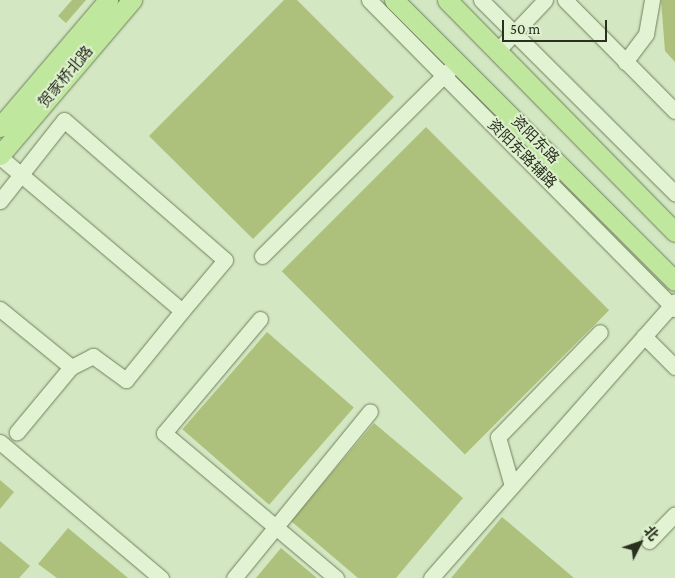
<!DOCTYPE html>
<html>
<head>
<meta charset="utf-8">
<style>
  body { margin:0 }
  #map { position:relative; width:675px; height:578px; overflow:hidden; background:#d2e7c2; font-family:"Crimson Pro","Noto Sans SC",serif }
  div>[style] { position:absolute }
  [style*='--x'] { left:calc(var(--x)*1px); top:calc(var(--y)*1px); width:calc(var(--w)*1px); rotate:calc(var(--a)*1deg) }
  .building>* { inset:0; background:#aec17c; transform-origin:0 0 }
  .roads { filter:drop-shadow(0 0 1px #717f5b) drop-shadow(0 0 1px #717f5b) }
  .minor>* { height:15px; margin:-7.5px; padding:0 7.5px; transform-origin:7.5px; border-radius:7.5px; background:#e2f3d3 }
  .major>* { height:19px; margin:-9.5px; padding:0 9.5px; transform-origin:9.5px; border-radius:9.5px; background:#bfe79d }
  span { translate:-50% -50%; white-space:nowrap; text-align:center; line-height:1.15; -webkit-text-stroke:4px #def0d0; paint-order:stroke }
  .street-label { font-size:15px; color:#2a301e }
  .north { position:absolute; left:615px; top:518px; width:50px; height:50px; -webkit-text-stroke:4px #def0d0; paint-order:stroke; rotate:49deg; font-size:14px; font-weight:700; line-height:20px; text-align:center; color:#2a301e }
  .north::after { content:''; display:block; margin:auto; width:18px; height:22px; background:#2a301e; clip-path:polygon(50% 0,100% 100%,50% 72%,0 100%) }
  .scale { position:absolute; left:502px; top:20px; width:105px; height:22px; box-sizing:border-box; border:2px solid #2a301e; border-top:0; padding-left:6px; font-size:15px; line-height:18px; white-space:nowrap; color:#2a301e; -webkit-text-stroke:4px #def0d0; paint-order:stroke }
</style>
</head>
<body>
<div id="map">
  <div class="building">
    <i style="clip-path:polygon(72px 0,86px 0,66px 23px,58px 16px)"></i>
    <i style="clip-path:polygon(284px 0,297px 0,394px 97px,253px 239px,149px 136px)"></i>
    <i style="clip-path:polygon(661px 0,675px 0,675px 62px,665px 51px)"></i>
    <i style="left:426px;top:127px;width:259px;height:204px;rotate:45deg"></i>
    <i style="left:267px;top:332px;width:115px;height:129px;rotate:41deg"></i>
    <i style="clip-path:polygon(374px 423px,463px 498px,396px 578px,358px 578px,291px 521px)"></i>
    <i style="clip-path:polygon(0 480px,14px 492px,0 509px)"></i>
    <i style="clip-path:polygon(502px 517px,574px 578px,451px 578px)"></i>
    <i style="clip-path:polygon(68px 528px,128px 578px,57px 578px,38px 564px)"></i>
    <i style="clip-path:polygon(0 541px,30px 566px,19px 578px,0 578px)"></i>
    <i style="clip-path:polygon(281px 548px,317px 578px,256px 578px)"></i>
  </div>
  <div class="roads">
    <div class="minor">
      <i style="--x:369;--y:0;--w:435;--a:45.3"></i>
      <i style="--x:481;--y:0;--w:274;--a:44.9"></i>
      <i style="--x:565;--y:0;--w:156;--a:45.3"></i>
      <i style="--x:497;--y:51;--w:70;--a:-46.7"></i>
      <i style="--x:625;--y:62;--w:35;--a:-53"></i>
      <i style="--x:646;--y:34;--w:35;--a:-80"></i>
      <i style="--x:0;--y:157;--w:238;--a:40.2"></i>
      <i style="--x:182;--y:311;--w:89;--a:129.1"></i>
      <i style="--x:126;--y:380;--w:41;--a:-144"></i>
      <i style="--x:93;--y:356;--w:25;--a:153"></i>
      <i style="--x:71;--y:367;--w:85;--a:129.7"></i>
      <i style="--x:0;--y:201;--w:103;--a:-51.7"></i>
      <i style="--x:64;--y:120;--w:213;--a:41"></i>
      <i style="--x:225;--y:260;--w:67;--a:130.1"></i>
      <i style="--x:262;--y:256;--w:265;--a:-44.8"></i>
      <i style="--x:0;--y:309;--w:92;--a:39.2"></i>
      <i style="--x:260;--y:319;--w:149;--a:130.1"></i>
      <i style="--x:164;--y:433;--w:225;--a:40.1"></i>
      <i style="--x:644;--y:336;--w:44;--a:45"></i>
      <i style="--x:0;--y:442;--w:211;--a:40.2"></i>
      <i style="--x:512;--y:486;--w:51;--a:-105.9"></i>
      <i style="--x:498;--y:437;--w:146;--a:-45.8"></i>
      <i style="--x:649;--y:541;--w:37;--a:-46"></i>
      <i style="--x:234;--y:578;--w:215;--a:-50.8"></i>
      <i style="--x:431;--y:578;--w:369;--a:-48.6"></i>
    </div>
    <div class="major">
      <i style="--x:394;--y:0;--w:397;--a:45"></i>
      <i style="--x:447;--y:0;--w:325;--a:45.5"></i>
      <i style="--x:0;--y:127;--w:167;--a:-49.6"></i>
      <i style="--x:0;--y:155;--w:204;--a:-49.6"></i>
    </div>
  </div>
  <div class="street-label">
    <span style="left:66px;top:77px;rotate:-50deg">贺家桥北路</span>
    <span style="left:535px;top:140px;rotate:45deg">资阳东路</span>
    <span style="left:522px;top:154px;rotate:45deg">资阳东路辅路</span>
  </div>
  <div class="north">北</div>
  <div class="scale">50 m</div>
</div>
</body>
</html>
